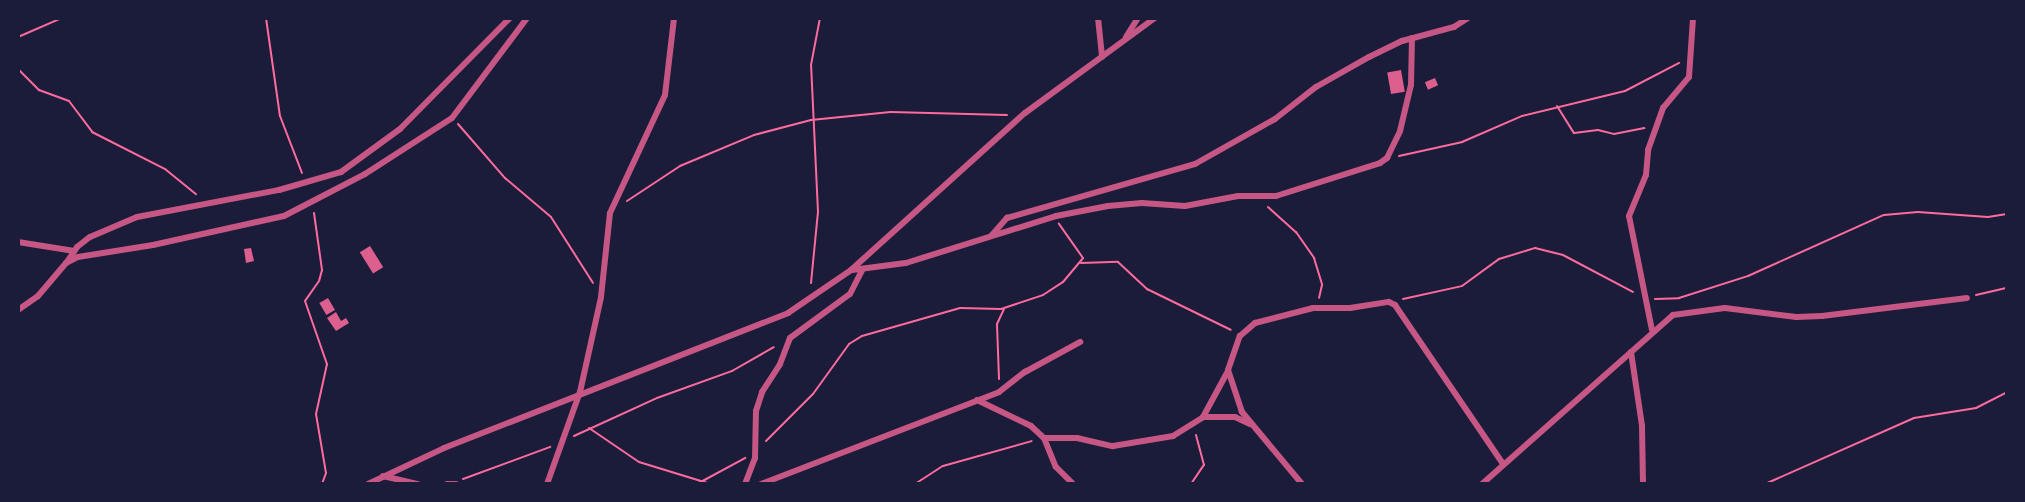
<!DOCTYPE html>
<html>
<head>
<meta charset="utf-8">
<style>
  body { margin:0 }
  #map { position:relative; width:2025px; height:502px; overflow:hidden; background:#1b1b3a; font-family:"Space Grotesk",sans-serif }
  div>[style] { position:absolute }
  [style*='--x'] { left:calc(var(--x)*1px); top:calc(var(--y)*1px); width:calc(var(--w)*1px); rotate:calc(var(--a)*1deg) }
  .building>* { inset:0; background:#dd5f8e; transform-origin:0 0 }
  .path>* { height:2px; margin:-1px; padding:0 1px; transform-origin:1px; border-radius:1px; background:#ff6b9d }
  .minor>* { height:6px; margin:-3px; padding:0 3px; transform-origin:3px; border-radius:3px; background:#c65784 }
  span { translate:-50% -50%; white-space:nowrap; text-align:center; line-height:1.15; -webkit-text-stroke:5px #1b1b3a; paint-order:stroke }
  .frame { position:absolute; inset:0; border:20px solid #1b1b3a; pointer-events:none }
</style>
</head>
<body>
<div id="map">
  <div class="building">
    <i style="left:1401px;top:70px;width:22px;height:14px;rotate:80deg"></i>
    <i style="left:1435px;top:78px;width:8px;height:11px;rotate:67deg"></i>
    <i style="left:370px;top:246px;width:25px;height:12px;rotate:58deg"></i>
    <i style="clip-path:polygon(251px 248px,254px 261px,246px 263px,244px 249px)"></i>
    <i style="left:328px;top:298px;width:14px;height:10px;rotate:60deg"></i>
    <i style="clip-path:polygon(336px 312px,341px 321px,346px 318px,349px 323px,336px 331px,327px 318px)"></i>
  </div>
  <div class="path">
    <i style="--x:266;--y:18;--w:99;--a:81.9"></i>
    <i style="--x:280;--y:116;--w:61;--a:68.9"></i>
    <i style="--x:18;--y:37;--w:48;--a:-23.4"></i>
    <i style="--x:18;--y:69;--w:30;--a:45"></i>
    <i style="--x:39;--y:90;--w:32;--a:20"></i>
    <i style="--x:69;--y:101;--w:39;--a:53"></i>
    <i style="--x:92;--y:132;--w:82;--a:26.9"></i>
    <i style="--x:165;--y:169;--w:40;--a:39"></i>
    <i style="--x:1557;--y:106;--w:32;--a:58"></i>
    <i style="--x:1574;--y:133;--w:24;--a:-7"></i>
    <i style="--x:1598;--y:130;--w:16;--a:14"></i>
    <i style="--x:1614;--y:134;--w:31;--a:-11"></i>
    <i style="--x:458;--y:124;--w:72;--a:49"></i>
    <i style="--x:505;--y:178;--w:60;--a:40.3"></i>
    <i style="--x:551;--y:217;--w:78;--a:57.5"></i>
    <i style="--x:1399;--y:156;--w:65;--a:-12.5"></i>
    <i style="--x:1462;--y:142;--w:65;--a:-23.4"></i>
    <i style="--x:1522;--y:116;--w:106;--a:-13.6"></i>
    <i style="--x:1625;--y:91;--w:61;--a:-27.4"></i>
    <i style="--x:627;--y:201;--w:64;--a:-33.4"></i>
    <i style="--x:680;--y:166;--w:80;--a:-22.7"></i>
    <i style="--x:754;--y:135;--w:59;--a:-14.7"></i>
    <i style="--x:811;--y:120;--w:80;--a:-5.7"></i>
    <i style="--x:891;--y:112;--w:116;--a:1.5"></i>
    <i style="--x:1268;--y:207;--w:38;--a:42"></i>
    <i style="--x:1296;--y:232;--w:32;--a:55"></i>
    <i style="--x:1314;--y:258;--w:28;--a:73"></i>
    <i style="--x:1322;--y:285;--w:13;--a:103"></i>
    <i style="--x:314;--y:213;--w:58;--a:82"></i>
    <i style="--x:322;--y:270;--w:11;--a:105"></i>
    <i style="--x:319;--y:281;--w:24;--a:125"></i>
    <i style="--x:305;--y:301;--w:67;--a:70.8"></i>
    <i style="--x:327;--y:364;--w:51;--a:102.4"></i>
    <i style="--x:316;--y:414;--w:60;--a:80.4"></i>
    <i style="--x:326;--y:473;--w:12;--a:110"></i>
    <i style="--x:1081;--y:263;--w:37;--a:-2"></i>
    <i style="--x:1118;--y:262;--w:40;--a:43"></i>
    <i style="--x:1147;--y:289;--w:93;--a:26"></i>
    <i style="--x:811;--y:283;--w:71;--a:-84.4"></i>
    <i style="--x:818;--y:212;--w:147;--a:-92.7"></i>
    <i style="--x:811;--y:65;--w:48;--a:-79.2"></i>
    <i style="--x:1976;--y:295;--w:32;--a:-13"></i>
    <i style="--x:1403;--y:299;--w:60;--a:-12.4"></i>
    <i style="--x:1462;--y:286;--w:46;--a:-36.1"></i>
    <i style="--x:1499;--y:259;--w:38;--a:-17"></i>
    <i style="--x:1535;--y:248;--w:29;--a:14"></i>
    <i style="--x:1563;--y:255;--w:79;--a:27.9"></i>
    <i style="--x:1655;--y:299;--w:24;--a:-2"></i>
    <i style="--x:1679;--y:298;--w:72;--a:-17.7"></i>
    <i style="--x:1748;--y:276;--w:149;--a:-24.2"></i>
    <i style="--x:1884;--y:215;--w:34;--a:-5"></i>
    <i style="--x:1918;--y:212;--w:70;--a:4.1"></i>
    <i style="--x:1988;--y:217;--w:19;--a:-9"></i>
    <i style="--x:999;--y:379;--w:55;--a:-92.1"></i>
    <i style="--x:997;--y:324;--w:17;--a:-65"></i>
    <i style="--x:589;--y:428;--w:60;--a:34.2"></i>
    <i style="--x:639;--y:462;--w:75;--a:17"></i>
    <i style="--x:574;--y:436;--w:91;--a:-24.6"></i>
    <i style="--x:657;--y:398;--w:80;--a:-19.8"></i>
    <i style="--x:732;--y:371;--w:48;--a:-29.7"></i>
    <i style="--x:766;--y:441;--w:66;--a:-45"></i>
    <i style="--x:813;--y:394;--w:62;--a:-54.2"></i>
    <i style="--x:849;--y:344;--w:15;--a:-32"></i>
    <i style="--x:862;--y:336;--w:102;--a:-15.9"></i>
    <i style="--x:960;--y:308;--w:41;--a:1.4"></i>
    <i style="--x:1001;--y:309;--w:44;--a:-18.4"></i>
    <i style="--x:1043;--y:295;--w:24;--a:-33"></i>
    <i style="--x:1063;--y:282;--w:31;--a:-50"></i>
    <i style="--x:1083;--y:258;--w:42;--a:-125.2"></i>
    <i style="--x:463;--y:479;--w:93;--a:-20.2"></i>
    <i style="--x:697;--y:484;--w:55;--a:-28.4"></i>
    <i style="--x:915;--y:484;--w:33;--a:-33"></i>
    <i style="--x:943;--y:466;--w:92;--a:-15.7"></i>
    <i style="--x:1191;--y:484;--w:23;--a:-56"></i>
    <i style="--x:1204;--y:465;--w:31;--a:-105"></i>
    <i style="--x:1765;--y:484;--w:163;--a:-23.9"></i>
    <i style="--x:1914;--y:418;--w:63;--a:-9.2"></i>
    <i style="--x:1976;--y:408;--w:35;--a:-27"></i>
  </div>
  <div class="minor">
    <i style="--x:1098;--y:18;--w:39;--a:84"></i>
    <i style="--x:1126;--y:37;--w:22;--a:-58"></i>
    <i style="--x:992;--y:235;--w:23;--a:-49"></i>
    <i style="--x:1007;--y:218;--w:196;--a:-16"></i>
    <i style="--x:1195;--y:164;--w:92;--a:-29.4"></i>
    <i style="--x:1275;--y:119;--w:52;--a:-38"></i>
    <i style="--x:1316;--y:87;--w:61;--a:-29.5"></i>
    <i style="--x:1369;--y:57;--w:37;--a:-26"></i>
    <i style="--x:1402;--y:41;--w:54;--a:-15.1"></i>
    <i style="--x:1454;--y:27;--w:17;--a:-33"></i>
    <i style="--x:18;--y:242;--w:57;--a:9.1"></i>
    <i style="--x:67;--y:262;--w:18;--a:-56"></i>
    <i style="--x:77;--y:247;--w:16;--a:-38"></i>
    <i style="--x:90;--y:237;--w:51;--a:-23.1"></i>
    <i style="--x:137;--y:217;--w:145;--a:-10.8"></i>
    <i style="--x:279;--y:190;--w:65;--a:-16.2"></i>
    <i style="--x:341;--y:172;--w:73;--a:-36.1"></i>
    <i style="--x:400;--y:129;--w:156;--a:-45.3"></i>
    <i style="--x:852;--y:270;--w:54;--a:-7.4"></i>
    <i style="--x:906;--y:263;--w:157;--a:-17.4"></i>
    <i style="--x:1056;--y:216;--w:53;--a:-10.9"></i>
    <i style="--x:1108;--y:206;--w:34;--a:-5"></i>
    <i style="--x:1142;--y:203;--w:43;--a:4"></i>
    <i style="--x:1185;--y:206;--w:54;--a:-10.7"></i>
    <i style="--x:1238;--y:196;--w:38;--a:0"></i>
    <i style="--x:1276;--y:196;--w:109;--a:-17.6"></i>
    <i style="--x:1380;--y:163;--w:9;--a:-36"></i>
    <i style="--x:1387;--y:158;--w:30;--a:-64"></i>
    <i style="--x:1400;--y:131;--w:47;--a:-76.6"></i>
    <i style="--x:1411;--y:85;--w:47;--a:-88.8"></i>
    <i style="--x:18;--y:310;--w:24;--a:-35"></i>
    <i style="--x:38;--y:296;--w:43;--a:-49.7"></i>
    <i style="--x:66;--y:263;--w:13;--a:-27"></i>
    <i style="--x:78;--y:257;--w:76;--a:-9.1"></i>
    <i style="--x:153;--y:245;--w:134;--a:-12.5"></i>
    <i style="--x:284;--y:216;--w:91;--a:-27.4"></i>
    <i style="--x:365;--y:174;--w:103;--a:-32.8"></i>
    <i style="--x:452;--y:118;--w:125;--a:-53.1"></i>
    <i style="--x:1652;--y:330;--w:116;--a:-101.4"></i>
    <i style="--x:1629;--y:216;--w:44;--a:-67.5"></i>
    <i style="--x:1646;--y:175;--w:25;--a:-85"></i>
    <i style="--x:1648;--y:150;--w:45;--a:-70.3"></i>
    <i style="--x:1663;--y:108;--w:40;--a:-50"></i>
    <i style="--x:1689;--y:77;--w:59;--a:-86.1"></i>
    <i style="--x:1631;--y:352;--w:75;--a:81.5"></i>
    <i style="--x:1642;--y:426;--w:58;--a:89"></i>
    <i style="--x:977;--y:400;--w:60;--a:25.7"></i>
    <i style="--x:1031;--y:426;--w:18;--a:43"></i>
    <i style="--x:1044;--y:438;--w:31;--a:68"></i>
    <i style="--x:1056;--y:467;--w:24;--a:45"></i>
    <i style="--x:1203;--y:417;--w:32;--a:0"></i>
    <i style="--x:1235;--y:417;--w:17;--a:25"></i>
    <i style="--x:1044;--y:438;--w:33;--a:0"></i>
    <i style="--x:1077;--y:438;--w:37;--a:13"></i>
    <i style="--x:1113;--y:446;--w:61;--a:-9.5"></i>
    <i style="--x:1173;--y:436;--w:36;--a:-32"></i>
    <i style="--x:1203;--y:417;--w:52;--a:-61.5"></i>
    <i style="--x:383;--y:476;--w:36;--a:13"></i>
    <i style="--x:368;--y:484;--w:84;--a:-25.3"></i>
    <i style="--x:444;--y:448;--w:370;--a:-21.4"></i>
    <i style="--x:788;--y:313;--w:76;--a:-34.3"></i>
    <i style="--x:851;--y:270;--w:234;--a:-42.1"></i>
    <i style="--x:1025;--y:113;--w:161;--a:-36.2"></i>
    <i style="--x:447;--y:484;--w:9;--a:0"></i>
    <i style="--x:547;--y:484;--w:98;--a:-70.3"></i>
    <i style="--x:580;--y:392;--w:97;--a:-77.5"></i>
    <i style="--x:601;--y:297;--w:84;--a:-83.9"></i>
    <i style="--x:610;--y:213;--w:130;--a:-65"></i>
    <i style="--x:665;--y:95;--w:78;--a:-83.3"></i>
    <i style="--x:745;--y:484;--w:28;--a:-69"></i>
    <i style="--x:755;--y:458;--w:47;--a:-88.8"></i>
    <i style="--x:756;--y:411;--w:20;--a:-72"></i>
    <i style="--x:762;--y:392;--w:33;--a:-57"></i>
    <i style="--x:780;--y:364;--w:28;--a:-69"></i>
    <i style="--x:790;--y:338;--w:74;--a:-36.3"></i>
    <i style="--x:850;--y:294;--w:27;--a:-63"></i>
    <i style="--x:761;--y:484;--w:255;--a:-21.1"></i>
    <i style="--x:999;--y:392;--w:33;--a:-38"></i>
    <i style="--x:1025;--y:372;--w:63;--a:-28.6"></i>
    <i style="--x:1302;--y:484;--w:94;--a:-129.8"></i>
    <i style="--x:1242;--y:412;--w:44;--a:-108.4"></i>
    <i style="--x:1228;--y:370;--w:36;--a:-71"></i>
    <i style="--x:1240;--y:336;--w:20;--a:-41"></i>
    <i style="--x:1255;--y:323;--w:60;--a:-14.5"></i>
    <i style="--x:1313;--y:308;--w:37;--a:0"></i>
    <i style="--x:1350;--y:308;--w:39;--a:-9"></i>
    <i style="--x:1389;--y:302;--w:7;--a:27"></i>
    <i style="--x:1395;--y:305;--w:192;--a:55.8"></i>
    <i style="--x:1482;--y:484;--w:255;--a:-41.5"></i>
    <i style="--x:1673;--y:315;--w:52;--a:-7.7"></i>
    <i style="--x:1725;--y:308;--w:72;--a:7.2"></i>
    <i style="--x:1796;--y:317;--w:26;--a:-2"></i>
    <i style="--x:1822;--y:316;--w:146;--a:-7.1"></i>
  </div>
  <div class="frame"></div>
</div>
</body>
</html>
